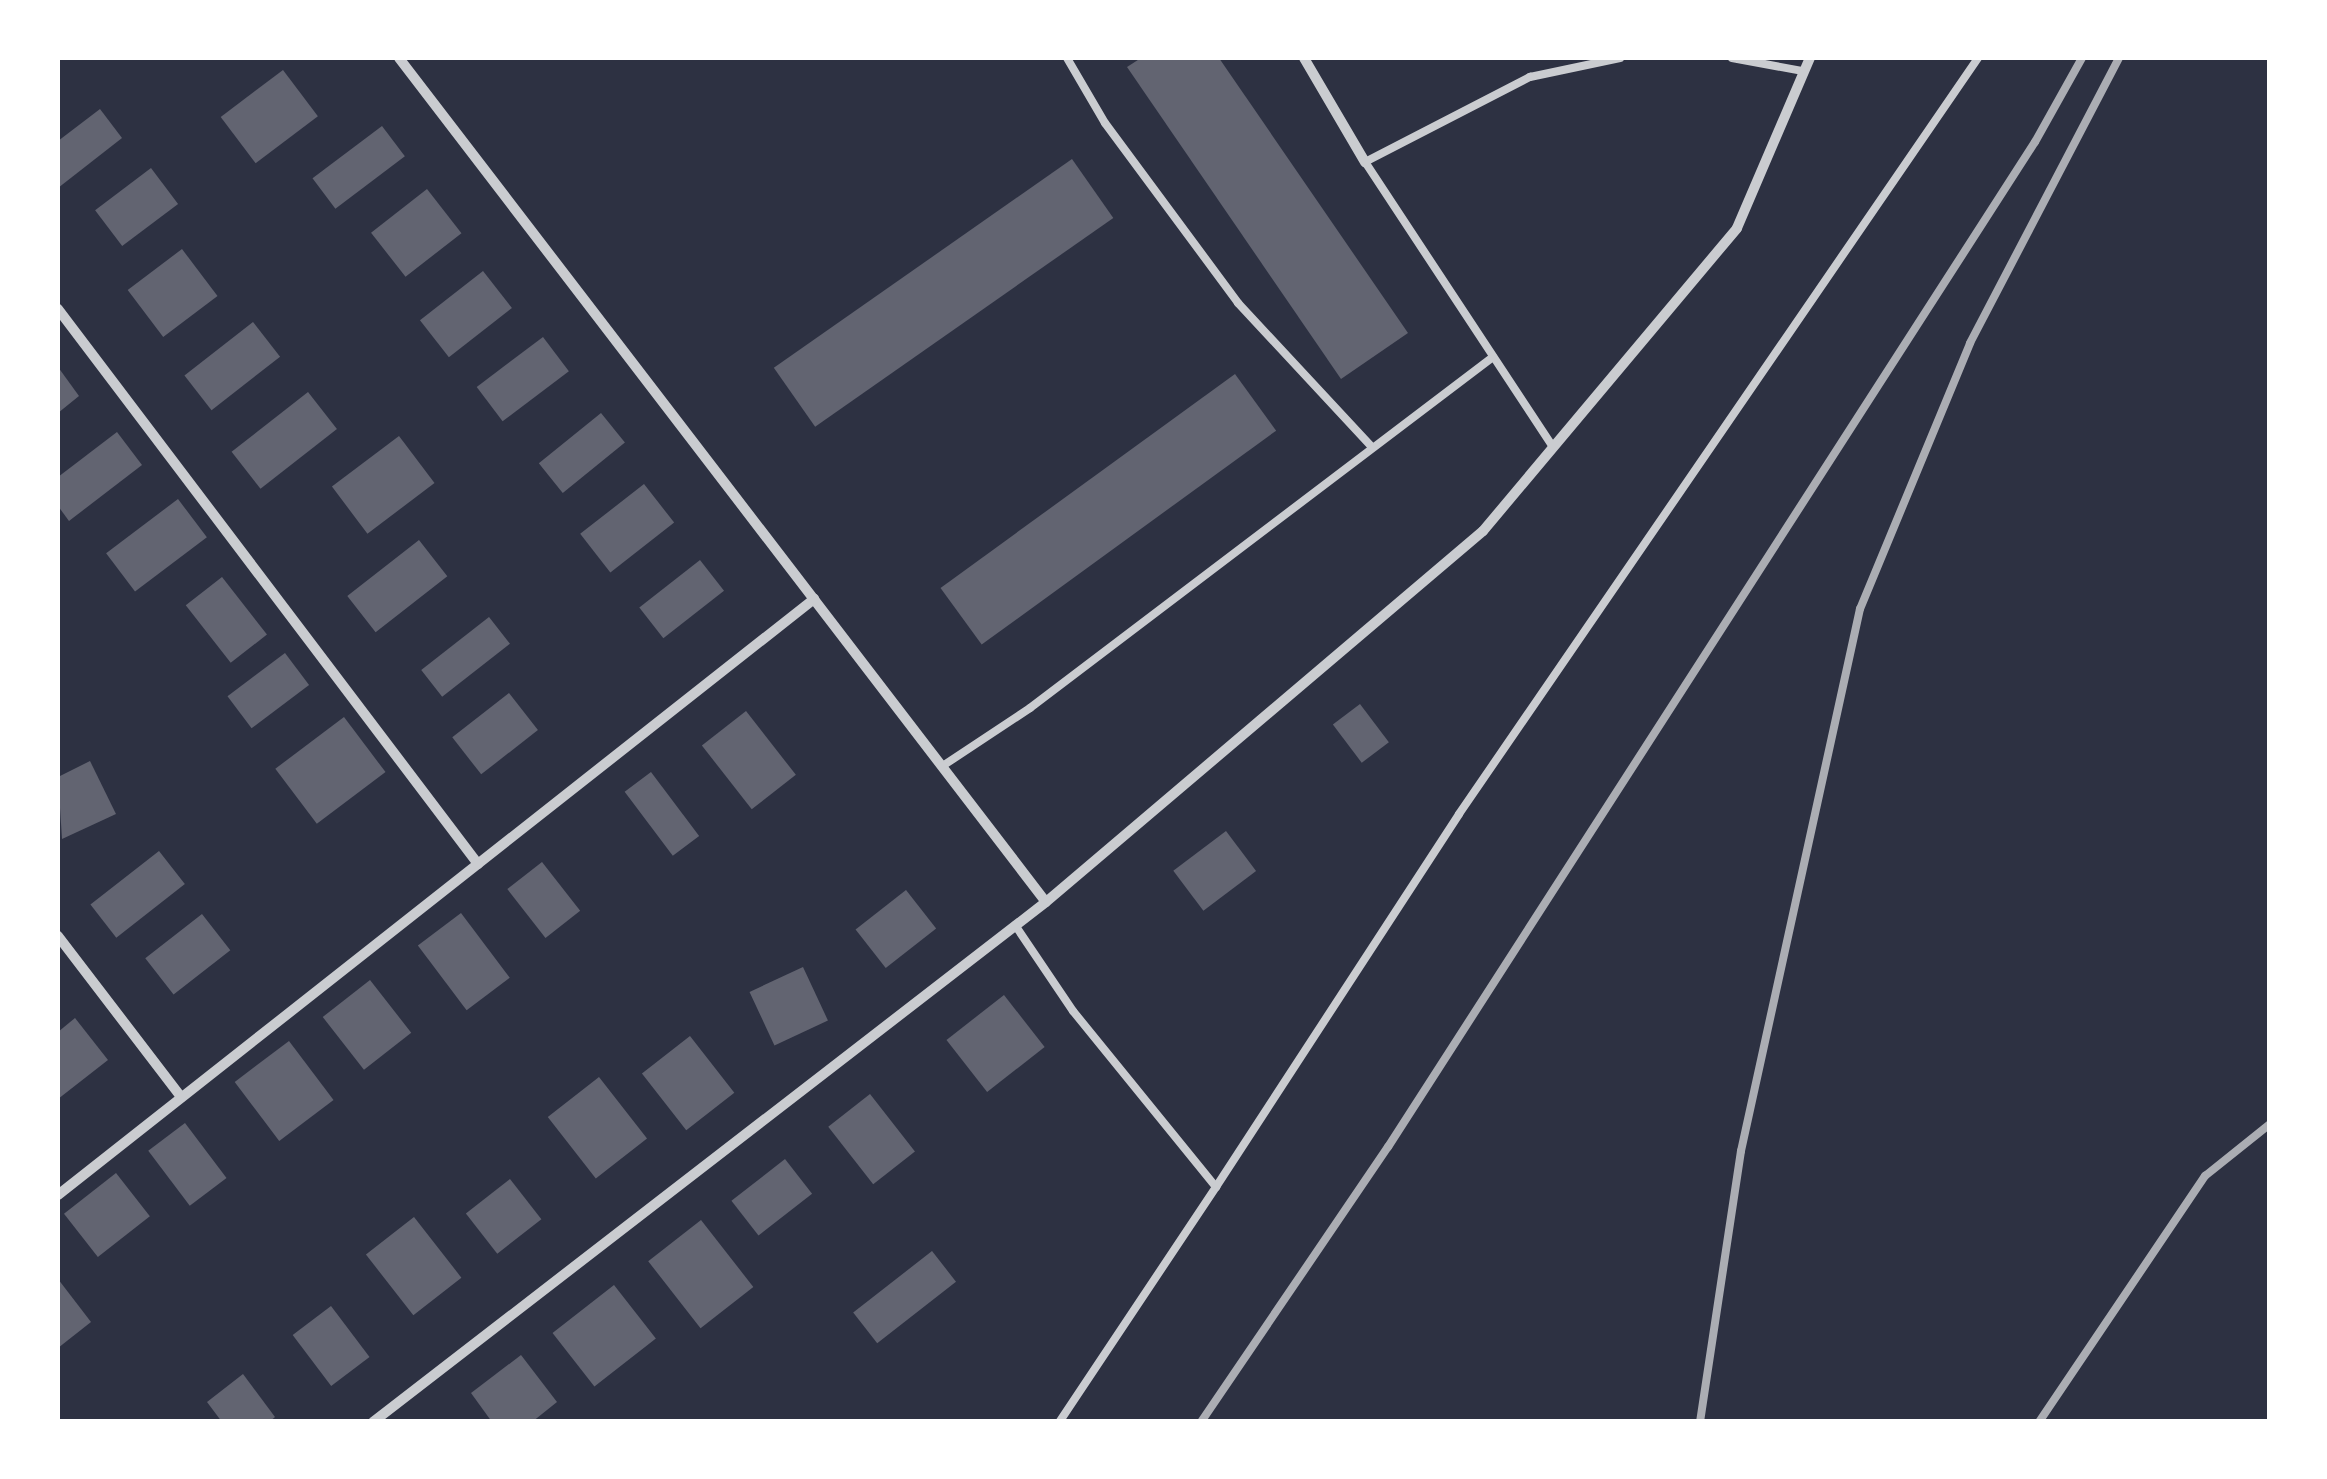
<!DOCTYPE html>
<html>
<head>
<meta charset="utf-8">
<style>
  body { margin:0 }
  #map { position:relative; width:2327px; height:1479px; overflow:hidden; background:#2d3142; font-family:"Fira Sans",sans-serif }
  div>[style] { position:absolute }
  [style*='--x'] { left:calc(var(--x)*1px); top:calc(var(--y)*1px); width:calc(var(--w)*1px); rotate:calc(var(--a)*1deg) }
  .building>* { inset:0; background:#626471; transform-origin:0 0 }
  .service>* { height:8px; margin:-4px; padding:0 4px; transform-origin:4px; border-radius:4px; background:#caccd0 }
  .minor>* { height:10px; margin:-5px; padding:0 5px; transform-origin:5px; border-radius:5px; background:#caccd0 }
  .rail>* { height:8px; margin:-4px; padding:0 4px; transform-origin:4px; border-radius:4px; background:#abadb3 }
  span { translate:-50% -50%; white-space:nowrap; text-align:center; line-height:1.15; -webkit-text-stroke:8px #fff; paint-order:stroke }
  .frame { position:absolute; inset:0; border:60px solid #fff; pointer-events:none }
</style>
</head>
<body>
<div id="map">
  <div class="building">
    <i style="clip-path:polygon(1141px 58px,1219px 58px,1408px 333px,1341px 379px,1127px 67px)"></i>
    <i style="left:283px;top:70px;width:58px;height:78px;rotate:53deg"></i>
    <i style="clip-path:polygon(100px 109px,122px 138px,58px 188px,58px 141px)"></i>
    <i style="left:382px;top:126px;width:38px;height:87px;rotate:53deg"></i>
    <i style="left:1072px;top:159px;width:72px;height:364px;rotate:55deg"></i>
    <i style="left:151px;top:168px;width:45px;height:70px;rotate:53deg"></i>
    <i style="left:427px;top:189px;width:56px;height:71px;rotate:52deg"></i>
    <i style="left:182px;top:249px;width:59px;height:68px;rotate:53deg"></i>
    <i style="left:483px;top:271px;width:47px;height:80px;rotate:52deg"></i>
    <i style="left:253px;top:322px;width:44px;height:87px;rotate:52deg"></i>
    <i style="left:543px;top:337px;width:43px;height:83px;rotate:53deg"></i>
    <i style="clip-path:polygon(58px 367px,79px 396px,58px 413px)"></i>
    <i style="left:1235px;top:374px;width:70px;height:364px;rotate:54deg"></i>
    <i style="left:308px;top:392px;width:47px;height:97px;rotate:52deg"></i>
    <i style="left:601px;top:413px;width:38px;height:80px;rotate:51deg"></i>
    <i style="clip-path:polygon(117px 432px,142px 465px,69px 521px,58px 506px,58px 477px)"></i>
    <i style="left:399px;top:436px;width:59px;height:84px;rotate:53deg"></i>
    <i style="left:644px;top:484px;width:49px;height:81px;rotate:52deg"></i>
    <i style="left:178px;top:499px;width:48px;height:90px;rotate:53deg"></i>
    <i style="left:419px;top:540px;width:46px;height:91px;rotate:52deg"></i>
    <i style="left:700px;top:560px;width:39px;height:77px;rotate:52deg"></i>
    <i style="left:222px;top:577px;width:73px;height:46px;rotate:52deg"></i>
    <i style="left:489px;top:617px;width:34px;height:86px;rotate:52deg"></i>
    <i style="left:285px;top:653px;width:40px;height:72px;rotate:53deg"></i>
    <i style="left:509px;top:693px;width:47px;height:72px;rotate:52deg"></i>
    <i style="left:1360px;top:704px;width:48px;height:34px;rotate:53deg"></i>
    <i style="left:746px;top:711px;width:81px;height:56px;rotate:52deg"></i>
    <i style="left:344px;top:717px;width:69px;height:86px;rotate:53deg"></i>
    <i style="clip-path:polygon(90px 761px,116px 814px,62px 839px,58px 777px)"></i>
    <i style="left:651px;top:772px;width:80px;height:33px;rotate:53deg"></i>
    <i style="left:1226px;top:831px;width:50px;height:66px;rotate:53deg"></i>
    <i style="left:159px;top:851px;width:42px;height:87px;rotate:52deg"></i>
    <i style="left:542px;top:862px;width:62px;height:44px;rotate:52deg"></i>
    <i style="left:906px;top:890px;width:49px;height:64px;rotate:52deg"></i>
    <i style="left:461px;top:913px;width:81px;height:54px;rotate:53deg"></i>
    <i style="left:202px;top:914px;width:46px;height:72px;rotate:52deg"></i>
    <i style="left:803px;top:967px;width:59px;height:59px;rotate:65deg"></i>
    <i style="left:370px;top:980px;width:67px;height:60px;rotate:52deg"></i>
    <i style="left:1004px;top:995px;width:66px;height:73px;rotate:52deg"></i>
    <i style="clip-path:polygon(75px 1018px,108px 1060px,58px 1099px,58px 1032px)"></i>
    <i style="left:690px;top:1036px;width:72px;height:61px;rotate:52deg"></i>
    <i style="left:289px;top:1041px;width:74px;height:68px;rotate:53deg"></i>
    <i style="left:599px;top:1077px;width:78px;height:65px;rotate:52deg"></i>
    <i style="left:870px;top:1094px;width:73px;height:53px;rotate:52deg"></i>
    <i style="left:185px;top:1123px;width:69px;height:46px;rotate:53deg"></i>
    <i style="left:785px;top:1159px;width:44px;height:68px;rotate:52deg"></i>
    <i style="left:116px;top:1173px;width:55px;height:66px;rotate:52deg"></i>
    <i style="left:510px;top:1179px;width:51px;height:56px;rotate:52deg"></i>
    <i style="left:414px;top:1217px;width:77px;height:61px;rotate:52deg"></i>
    <i style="left:701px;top:1220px;width:85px;height:67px;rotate:52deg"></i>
    <i style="left:932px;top:1251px;width:39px;height:100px;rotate:52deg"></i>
    <i style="clip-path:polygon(58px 1279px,91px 1322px,58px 1348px)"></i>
    <i style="left:614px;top:1285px;width:68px;height:78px;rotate:52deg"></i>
    <i style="left:331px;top:1306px;width:64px;height:48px;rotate:53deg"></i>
    <i style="clip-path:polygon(521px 1355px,557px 1402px,532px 1422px,492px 1422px,471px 1393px)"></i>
    <i style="clip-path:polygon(243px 1374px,275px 1417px,269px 1422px,222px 1422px,207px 1402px)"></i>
  </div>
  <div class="service">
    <i style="--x:1067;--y:58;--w:75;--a:59.7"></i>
    <i style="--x:1105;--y:123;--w:224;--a:53.5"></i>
    <i style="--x:1238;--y:303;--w:195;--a:47.1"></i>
    <i style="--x:1732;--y:58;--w:71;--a:10.5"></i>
    <i style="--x:1553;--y:447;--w:341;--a:-123.4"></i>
    <i style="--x:1365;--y:162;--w:186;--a:-27.3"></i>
    <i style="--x:1530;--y:77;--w:92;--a:-11.9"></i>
    <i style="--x:944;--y:765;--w:103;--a:-33.5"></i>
    <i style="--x:1030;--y:708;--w:581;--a:-37.17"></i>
    <i style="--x:1015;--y:925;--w:104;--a:56"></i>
    <i style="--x:1073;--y:1011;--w:227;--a:50.9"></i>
    <i style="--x:1216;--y:1187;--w:283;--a:123.7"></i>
    <i style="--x:1216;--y:1187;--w:445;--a:-56.9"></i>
    <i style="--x:1459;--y:814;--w:917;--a:-55.53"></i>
  </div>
  <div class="minor">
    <i style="--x:399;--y:58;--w:1063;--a:52.53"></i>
    <i style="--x:1304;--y:58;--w:121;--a:59.6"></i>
    <i style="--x:58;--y:309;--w:696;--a:52.88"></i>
    <i style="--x:58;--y:936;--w:203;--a:52.6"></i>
    <i style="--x:58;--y:1195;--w:963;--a:-38.25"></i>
    <i style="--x:373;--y:1422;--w:850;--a:-37.69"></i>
    <i style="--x:1046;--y:902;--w:573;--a:-40.33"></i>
    <i style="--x:1483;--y:531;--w:395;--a:-50"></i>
    <i style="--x:1737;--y:228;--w:185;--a:-66.8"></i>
  </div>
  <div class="rail">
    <i style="--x:1201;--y:1422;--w:333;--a:-55.8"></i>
    <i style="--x:1388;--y:1147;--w:1195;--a:-57.23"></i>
    <i style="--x:2035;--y:142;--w:96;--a:-60.8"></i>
    <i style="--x:1700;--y:1422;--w:274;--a:-81.4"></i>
    <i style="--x:1741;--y:1151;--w:555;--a:-77.62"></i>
    <i style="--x:1860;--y:609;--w:288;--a:-67.5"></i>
    <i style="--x:1970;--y:343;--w:322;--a:-62.4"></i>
    <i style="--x:2039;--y:1422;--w:297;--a:-56"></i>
    <i style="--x:2205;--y:1176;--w:83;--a:-38.7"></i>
  </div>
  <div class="frame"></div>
</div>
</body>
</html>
